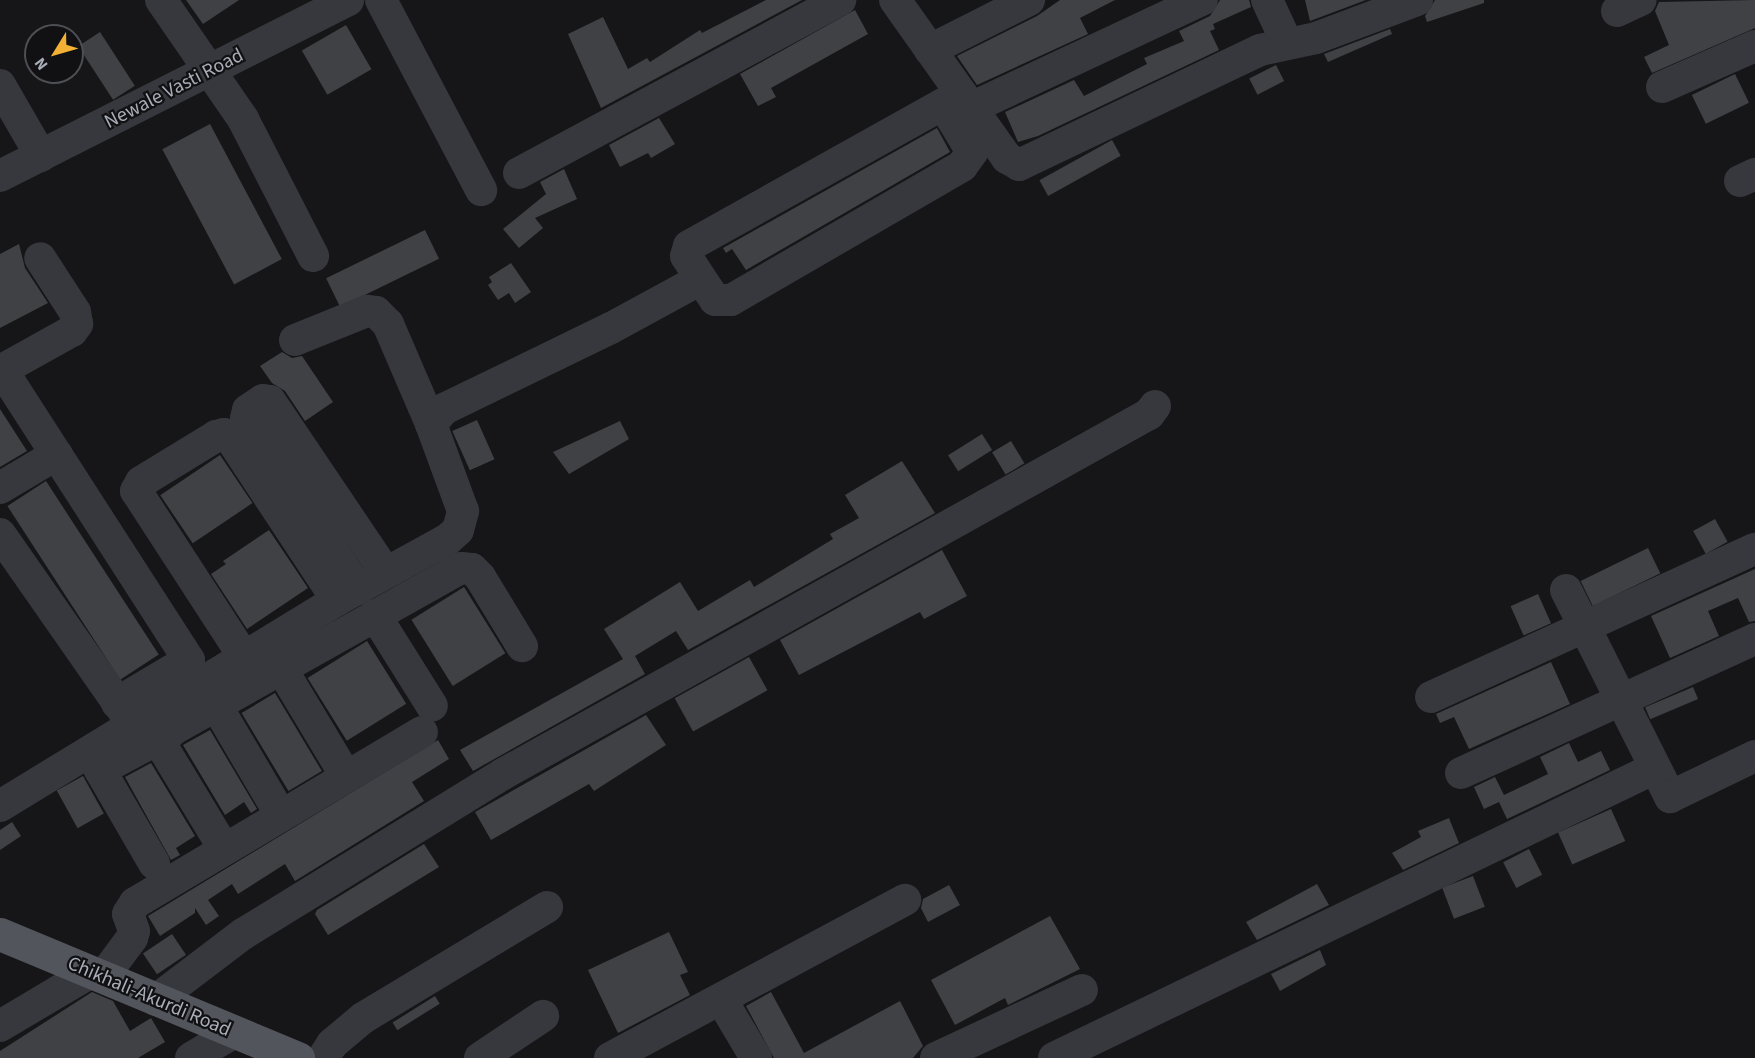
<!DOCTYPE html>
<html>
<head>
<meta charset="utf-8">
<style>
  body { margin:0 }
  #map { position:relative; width:1755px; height:1058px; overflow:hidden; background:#161618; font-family:"Source Sans 3",sans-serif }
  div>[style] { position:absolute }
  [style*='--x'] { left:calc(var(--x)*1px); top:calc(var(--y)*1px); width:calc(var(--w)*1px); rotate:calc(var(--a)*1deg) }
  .building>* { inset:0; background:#404145; transform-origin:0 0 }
  .minor>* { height:32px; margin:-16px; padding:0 16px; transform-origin:16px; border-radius:16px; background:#37383d }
  .major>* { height:33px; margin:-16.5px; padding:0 16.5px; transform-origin:16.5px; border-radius:16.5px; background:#53555c }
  span { translate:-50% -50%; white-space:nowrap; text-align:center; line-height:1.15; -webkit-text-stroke:4.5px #111113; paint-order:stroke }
  .street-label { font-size:20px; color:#a8adb8 }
  .north { position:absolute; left:24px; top:24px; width:60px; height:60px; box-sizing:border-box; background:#111113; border:2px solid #4d4f55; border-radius:50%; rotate:233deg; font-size:16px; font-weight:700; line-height:24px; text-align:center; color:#a8adb8 }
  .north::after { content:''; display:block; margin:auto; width:21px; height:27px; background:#f2b134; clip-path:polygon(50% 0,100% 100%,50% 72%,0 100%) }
</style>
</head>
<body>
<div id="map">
  <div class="building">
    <i style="clip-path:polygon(186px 0,239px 0,203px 24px)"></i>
    <i style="clip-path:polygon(766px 0,802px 0,601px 108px,568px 34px,603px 17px,628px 69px,647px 58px,650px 62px,700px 30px,702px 33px)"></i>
    <i style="clip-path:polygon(1060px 0,1115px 0,1080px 18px,1088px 34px,977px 85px,957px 56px,1037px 16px)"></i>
    <i style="clip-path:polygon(1220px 0,1249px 0,1251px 7px,1213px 24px,1215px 29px,1210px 31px,1219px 50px,1038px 136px,1018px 142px,1005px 112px,1074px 80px,1084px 96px,1147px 64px,1144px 58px,1184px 41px,1179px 31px,1210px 16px)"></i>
    <i style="clip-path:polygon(1305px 0,1366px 0,1310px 21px)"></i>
    <i style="clip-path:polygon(1435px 0,1484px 0,1484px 3px,1427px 22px,1425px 16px)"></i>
    <i style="clip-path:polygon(1755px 0,1755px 28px,1652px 73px,1644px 57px,1669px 45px,1655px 11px,1659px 2px)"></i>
    <i style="clip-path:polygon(855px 10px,868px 34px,771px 88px,776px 97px,758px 106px,740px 74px)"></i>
    <i style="left:346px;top:25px;width:51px;height:51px;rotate:60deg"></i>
    <i style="clip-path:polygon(1390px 29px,1392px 34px,1328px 62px,1324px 54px)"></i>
    <i style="left:100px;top:32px;width:64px;height:26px;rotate:57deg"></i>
    <i style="left:1276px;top:65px;width:18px;height:30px;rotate:63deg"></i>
    <i style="left:1735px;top:74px;width:32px;height:48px;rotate:64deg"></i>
    <i style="clip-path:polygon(659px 118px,675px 144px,651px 158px,648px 153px,620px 167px,609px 145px)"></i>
    <i style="left:210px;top:124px;width:153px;height:54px;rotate:62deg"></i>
    <i style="clip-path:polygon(937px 128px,950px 152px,746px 270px,732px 249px,726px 253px,723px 248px)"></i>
    <i style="left:1112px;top:140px;width:18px;height:83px;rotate:61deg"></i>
    <i style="clip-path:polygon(564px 169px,577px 199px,535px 218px,543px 228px,519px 248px,503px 229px,546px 194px,540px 182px)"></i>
    <i style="left:425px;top:230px;width:32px;height:110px;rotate:64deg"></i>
    <i style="clip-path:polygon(19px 244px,25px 268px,48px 303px,0 328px,0 254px)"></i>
    <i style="clip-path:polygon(511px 263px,531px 292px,515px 303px,509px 293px,498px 300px,488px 285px,492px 282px,489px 277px)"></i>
    <i style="clip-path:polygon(282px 352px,292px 358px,302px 356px,333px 402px,305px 421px,285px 391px,272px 383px,260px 366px)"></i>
    <i style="clip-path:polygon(0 409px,27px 451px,0 467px)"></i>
    <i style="left:477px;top:420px;width:43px;height:27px;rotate:66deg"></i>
    <i style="clip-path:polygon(620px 421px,629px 439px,569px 474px,553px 452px)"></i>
    <i style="left:982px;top:434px;width:19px;height:40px;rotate:58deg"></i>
    <i style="left:1011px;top:441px;width:26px;height:22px;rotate:59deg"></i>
    <i style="left:220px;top:455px;width:58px;height:72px;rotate:56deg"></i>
    <i style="clip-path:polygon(902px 461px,935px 513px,688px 650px,676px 631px,635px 656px,645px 674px,473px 771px,460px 750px,623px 659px,604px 629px,680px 582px,698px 611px,750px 580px,754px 587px,833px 539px,830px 534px,859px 518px,845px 495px)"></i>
    <i style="left:46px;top:481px;width:207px;height:46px;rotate:57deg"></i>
    <i style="left:1715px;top:519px;width:26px;height:25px;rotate:61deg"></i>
    <i style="clip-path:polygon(269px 530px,308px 588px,247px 629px,211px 574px,226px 564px,223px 561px)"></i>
    <i style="left:1648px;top:548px;width:28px;height:75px;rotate:64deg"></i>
    <i style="clip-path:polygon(942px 550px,967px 596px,924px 619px,920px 612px,799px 675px,780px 640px)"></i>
    <i style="clip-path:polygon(1755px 569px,1755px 621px,1749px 622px,1738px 598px,1708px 611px,1719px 636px,1670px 658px,1651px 616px)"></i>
    <i style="left:464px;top:587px;width:78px;height:62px;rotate:58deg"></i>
    <i style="left:1538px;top:594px;width:32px;height:30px;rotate:66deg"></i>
    <i style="left:367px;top:641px;width:74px;height:70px;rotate:58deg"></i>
    <i style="left:749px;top:657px;width:38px;height:85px;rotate:61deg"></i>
    <i style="clip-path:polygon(1551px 662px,1570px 704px,1469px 749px,1454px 717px,1440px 723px,1436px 714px)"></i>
    <i style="left:1693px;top:687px;width:13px;height:52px;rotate:67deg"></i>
    <i style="left:275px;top:693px;width:91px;height:39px;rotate:59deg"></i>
    <i style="clip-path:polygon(646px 715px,666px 745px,594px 791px,589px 784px,491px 840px,475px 812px)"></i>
    <i style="clip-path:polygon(210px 730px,257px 809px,251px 813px,244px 802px,225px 815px,183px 745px)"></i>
    <i style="clip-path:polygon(438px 740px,449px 759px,412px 782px,424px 801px,295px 881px,285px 864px,238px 894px,232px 884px,208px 900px,219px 916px,206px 925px,195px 908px,195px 913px,160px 936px,148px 916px)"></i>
    <i style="clip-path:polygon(1569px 743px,1578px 762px,1601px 751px,1610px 770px,1507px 819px,1499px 802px,1484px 809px,1474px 787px,1495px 777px,1504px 795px,1548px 774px,1540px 757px)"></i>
    <i style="clip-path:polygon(151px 763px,195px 836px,176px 848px,180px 855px,171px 860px,125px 777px)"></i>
    <i style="left:83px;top:776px;width:43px;height:30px;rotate:61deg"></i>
    <i style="left:1611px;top:809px;width:35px;height:58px;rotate:66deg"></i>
    <i style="clip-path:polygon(1449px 818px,1459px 843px,1403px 870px,1392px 853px,1421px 837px,1418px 831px)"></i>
    <i style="clip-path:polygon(12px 822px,21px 836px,0 850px,0 830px)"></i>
    <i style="clip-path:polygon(424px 844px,439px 867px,328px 935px,315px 914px,317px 910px)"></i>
    <i style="left:1529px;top:849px;width:29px;height:29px;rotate:63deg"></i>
    <i style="left:1473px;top:876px;width:33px;height:33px;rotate:69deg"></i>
    <i style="clip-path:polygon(1317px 884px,1329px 905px,1257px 940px,1246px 922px)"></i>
    <i style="clip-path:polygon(949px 885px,960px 905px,928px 922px,921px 908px,923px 899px)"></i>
    <i style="clip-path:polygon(1050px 916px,1080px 969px,1008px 1005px,1005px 998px,955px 1025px,931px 980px)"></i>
    <i style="clip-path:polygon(669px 932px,688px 972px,680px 975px,690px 995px,618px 1033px,588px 970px)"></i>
    <i style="left:172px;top:934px;width:25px;height:35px;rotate:56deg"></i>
    <i style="clip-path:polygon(1320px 950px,1326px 965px,1280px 991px,1271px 974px)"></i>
    <i style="clip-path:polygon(92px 992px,113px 1001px,130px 1031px,151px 1018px,165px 1042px,138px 1058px,0 1058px,0 1051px)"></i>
    <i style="clip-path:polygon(771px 992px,804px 1053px,900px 1001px,923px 1046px,913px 1058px,774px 1058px,746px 1006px)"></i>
    <i style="left:435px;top:996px;width:9px;height:50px;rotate:58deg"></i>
  </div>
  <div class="minor">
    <i style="--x:161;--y:0;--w:145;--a:55.4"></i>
    <i style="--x:243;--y:119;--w:154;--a:62.9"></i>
    <i style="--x:381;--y:0;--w:215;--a:62.2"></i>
    <i style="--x:895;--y:0;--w:194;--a:54.7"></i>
    <i style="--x:1007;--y:158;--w:14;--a:30"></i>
    <i style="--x:1019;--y:165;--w:267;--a:-25.5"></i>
    <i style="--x:1260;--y:50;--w:57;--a:-12.1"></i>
    <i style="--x:1316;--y:38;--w:108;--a:-20.6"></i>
    <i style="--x:1267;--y:0;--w:47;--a:65.1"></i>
    <i style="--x:1617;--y:11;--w:26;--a:-25"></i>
    <i style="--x:930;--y:50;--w:111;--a:-26.8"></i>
    <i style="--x:0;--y:85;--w:82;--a:60"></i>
    <i style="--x:1662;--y:87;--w:102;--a:-23.8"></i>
    <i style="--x:971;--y:108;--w:255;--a:-25.1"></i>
    <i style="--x:519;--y:173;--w:365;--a:-28.3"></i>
    <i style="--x:0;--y:176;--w:390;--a:-26.8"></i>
    <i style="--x:1740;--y:181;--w:17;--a:-25"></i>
    <i style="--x:701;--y:279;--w:25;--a:56"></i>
    <i style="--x:715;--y:300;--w:16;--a:0"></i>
    <i style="--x:731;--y:300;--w:267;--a:-30.1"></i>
    <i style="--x:962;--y:166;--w:17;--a:-54"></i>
    <i style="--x:972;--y:152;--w:56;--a:-121.1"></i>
    <i style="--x:295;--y:340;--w:78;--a:-21.9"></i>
    <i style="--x:367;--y:311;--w:9;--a:6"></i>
    <i style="--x:376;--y:312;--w:17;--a:45"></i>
    <i style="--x:388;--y:324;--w:109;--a:66.7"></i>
    <i style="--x:2;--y:370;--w:345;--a:57.2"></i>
    <i style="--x:189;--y:660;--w:84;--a:149.2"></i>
    <i style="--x:0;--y:371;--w:82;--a:-29.1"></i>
    <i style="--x:72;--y:331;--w:9;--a:-54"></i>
    <i style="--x:77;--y:324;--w:12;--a:-99"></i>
    <i style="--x:75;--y:312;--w:64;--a:-122.9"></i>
    <i style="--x:0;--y:488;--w:66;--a:-30.8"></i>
    <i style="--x:0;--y:534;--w:226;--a:55.1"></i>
    <i style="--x:358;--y:589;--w:204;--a:-123.2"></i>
    <i style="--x:246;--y:418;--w:8;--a:-76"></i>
    <i style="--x:248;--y:410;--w:18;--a:-34"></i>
    <i style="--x:263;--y:400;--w:7;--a:8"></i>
    <i style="--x:270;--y:401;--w:207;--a:56"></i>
    <i style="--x:1566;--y:590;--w:232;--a:63.3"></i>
    <i style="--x:1670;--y:797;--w:94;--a:-25.8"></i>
    <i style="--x:375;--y:615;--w:107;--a:57.9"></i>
    <i style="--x:244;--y:657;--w:198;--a:-123"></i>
    <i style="--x:136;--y:491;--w:10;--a:-61"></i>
    <i style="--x:141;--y:482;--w:88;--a:-31.5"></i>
    <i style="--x:216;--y:436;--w:8;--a:-14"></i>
    <i style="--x:224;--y:434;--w:9;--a:36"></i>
    <i style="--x:231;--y:439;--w:193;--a:56.6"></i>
    <i style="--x:281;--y:668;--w:111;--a:59"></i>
    <i style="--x:1431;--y:697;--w:356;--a:-24.6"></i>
    <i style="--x:216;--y:705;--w:110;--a:59.5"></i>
    <i style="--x:90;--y:752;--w:21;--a:61"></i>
    <i style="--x:100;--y:770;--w:74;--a:-28.3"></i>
    <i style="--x:100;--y:770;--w:108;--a:59.9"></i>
    <i style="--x:1461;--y:773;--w:323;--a:-24.5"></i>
    <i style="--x:0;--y:806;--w:395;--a:-31.4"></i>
    <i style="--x:337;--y:600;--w:127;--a:-28.8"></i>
    <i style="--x:448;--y:539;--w:13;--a:-42"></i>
    <i style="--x:458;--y:530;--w:20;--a:-75"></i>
    <i style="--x:463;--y:511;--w:93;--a:-110.2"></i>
    <i style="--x:431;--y:424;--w:20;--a:-49"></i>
    <i style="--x:444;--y:409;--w:186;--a:-25.9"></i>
    <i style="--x:611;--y:328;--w:102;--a:-28.6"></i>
    <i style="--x:701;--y:279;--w:27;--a:-123"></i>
    <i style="--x:686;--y:256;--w:10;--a:-73"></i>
    <i style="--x:689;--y:246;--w:312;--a:-29.2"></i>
    <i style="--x:217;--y:837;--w:100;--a:-121.2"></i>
    <i style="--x:165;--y:751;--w:9;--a:-108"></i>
    <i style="--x:162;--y:742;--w:16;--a:-50"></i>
    <i style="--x:172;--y:730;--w:331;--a:-29.3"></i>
    <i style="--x:461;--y:568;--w:11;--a:5"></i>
    <i style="--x:472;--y:569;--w:11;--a:45"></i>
    <i style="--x:480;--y:577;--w:81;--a:58.7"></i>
    <i style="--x:103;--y:977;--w:49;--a:-53.4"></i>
    <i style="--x:132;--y:938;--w:7;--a:-74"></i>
    <i style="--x:134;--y:931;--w:18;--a:-109"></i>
    <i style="--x:128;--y:914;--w:13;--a:-58"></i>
    <i style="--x:135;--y:903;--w:334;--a:-30.8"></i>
    <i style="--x:721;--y:999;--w:69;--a:59.3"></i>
    <i style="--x:156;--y:1000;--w:109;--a:-37.2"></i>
    <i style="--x:243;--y:934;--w:305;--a:-31.6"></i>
    <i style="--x:503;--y:774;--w:740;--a:-29.13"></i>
    <i style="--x:1149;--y:414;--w:10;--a:-53"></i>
    <i style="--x:0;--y:1026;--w:106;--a:-30.7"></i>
    <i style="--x:191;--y:1058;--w:49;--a:-30.8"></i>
    <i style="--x:323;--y:1058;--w:17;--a:-57"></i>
    <i style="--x:332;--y:1044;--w:40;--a:-40"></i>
    <i style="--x:363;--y:1018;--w:215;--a:-31.1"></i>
    <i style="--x:480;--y:1058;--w:76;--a:-33.7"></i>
    <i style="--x:610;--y:1058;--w:335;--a:-28.2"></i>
    <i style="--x:936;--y:1058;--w:161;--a:-25"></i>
    <i style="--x:1054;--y:1058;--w:667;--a:-25.76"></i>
  </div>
  <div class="major">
    <i style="--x:0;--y:934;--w:323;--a:22.6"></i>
  </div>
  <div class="street-label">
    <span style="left:174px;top:89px;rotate:-27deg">Newale Vasti Road</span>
    <span style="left:149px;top:997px;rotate:23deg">Chikhali-Akurdi Road</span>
  </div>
  <div class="north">N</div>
</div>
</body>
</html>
